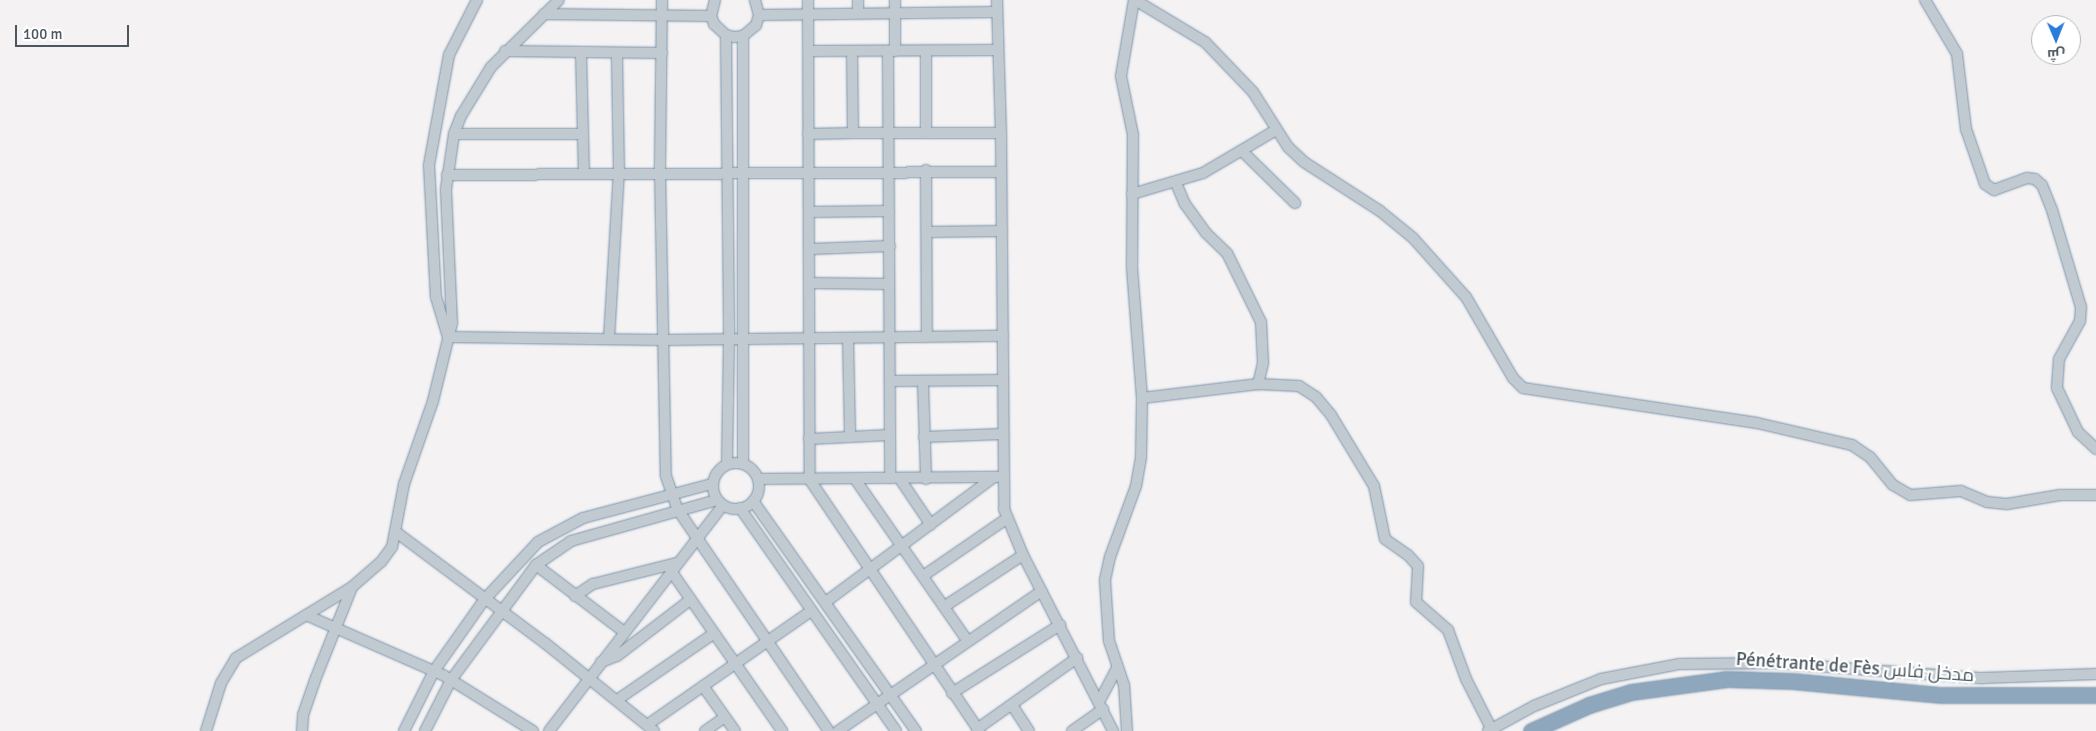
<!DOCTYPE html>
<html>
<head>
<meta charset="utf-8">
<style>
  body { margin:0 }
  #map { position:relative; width:2096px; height:731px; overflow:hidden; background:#f4f2f3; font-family:Signika,Cairo,sans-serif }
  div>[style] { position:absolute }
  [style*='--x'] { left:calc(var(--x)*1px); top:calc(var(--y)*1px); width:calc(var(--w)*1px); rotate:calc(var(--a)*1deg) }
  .roads { filter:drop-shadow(0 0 1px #7992a9) drop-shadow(0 0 1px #7992a9) }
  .minor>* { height:10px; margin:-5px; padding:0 5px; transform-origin:5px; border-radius:5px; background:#c1cad0 }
  .minor>.ring { margin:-5px; padding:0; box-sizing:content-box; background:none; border:10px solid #c1cad0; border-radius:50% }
  .highway>* { height:15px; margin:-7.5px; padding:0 7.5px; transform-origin:7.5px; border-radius:7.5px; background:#8ea7bd }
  span { translate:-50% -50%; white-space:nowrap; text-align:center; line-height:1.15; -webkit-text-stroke:4.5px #fff; paint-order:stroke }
  .street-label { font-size:19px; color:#4b565f }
  .north { position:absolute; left:2031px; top:15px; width:50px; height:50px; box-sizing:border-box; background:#fff; border:1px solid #b7bbbf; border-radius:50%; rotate:179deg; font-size:14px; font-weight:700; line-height:20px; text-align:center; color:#4b565f }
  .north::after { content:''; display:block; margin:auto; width:18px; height:22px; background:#287dd9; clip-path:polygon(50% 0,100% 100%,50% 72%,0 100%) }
  .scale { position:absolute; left:15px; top:25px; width:114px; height:22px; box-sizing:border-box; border:2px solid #4b565f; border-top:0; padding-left:6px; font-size:15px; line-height:18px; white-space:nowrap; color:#4b565f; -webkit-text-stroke:4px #fff; paint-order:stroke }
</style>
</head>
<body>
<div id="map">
  <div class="roads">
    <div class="minor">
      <i style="--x:477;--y:0;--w:62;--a:117"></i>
      <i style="--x:449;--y:55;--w:112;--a:100.3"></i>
      <i style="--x:429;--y:165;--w:132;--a:87"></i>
      <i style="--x:436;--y:297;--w:42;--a:73.3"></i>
      <i style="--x:448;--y:337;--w:214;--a:0.8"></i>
      <i style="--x:662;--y:340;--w:341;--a:-0.7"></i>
      <i style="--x:662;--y:0;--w:172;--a:90.7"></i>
      <i style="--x:660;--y:172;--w:304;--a:88.9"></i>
      <i style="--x:666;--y:476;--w:36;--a:71"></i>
      <i style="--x:678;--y:510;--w:268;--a:55.7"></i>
      <i style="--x:715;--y:0;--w:16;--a:104"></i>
      <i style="--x:711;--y:16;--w:9;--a:69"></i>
      <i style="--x:714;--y:24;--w:16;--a:43"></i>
      <i style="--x:726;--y:35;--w:9;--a:13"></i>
      <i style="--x:735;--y:37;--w:8;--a:-7"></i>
      <i style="--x:743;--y:36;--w:17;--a:-40"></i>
      <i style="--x:756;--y:25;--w:10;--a:-73"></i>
      <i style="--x:759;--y:15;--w:16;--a:-105"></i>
      <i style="--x:808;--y:0;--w:480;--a:89.8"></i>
      <i style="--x:810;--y:480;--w:303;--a:56"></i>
      <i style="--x:997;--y:0;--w:133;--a:88.3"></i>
      <i style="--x:1001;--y:133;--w:376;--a:89.5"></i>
      <i style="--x:1004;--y:509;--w:50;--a:67.6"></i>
      <i style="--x:1023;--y:555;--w:198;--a:62.9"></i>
      <i style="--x:1135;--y:0;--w:82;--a:31"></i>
      <i style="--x:1205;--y:42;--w:69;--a:46.2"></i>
      <i style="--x:1253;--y:92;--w:65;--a:57.5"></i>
      <i style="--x:1288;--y:147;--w:22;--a:43"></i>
      <i style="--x:1304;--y:162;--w:90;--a:32.8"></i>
      <i style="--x:1380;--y:211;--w:43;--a:39.3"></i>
      <i style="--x:1413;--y:238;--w:79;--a:48.1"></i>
      <i style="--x:1466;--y:297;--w:94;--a:59.9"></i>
      <i style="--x:1513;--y:378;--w:14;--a:45"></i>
      <i style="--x:1523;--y:388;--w:237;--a:8.5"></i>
      <i style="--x:1757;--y:423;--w:98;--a:13"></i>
      <i style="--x:1852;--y:445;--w:22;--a:34"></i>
      <i style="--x:1870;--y:457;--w:36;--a:51"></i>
      <i style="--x:1893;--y:485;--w:20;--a:30"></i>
      <i style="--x:1910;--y:495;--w:51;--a:-4.5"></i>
      <i style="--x:1961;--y:491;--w:28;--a:23"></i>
      <i style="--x:1987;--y:502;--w:20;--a:6"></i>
      <i style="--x:2007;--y:504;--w:54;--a:-9.6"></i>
      <i style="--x:2060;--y:495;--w:36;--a:0"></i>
      <i style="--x:1925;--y:0;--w:63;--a:59.3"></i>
      <i style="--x:1957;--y:54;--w:76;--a:83.2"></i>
      <i style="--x:1966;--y:129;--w:58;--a:70.9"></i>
      <i style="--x:1985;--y:184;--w:11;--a:34"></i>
      <i style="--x:1994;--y:190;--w:35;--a:-20"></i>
      <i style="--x:2027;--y:178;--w:8;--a:7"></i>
      <i style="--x:2035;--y:179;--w:9;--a:41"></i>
      <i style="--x:2042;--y:185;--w:27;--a:68"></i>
      <i style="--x:2052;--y:210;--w:101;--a:73.4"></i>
      <i style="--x:2081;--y:307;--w:14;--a:94"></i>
      <i style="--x:2080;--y:321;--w:43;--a:118.9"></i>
      <i style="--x:2059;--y:359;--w:29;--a:94"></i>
      <i style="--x:2057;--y:388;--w:49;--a:64.5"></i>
      <i style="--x:2078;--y:432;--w:25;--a:43"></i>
      <i style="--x:858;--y:12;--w:12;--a:-90"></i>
      <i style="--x:544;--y:14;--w:167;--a:0.7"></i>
      <i style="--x:759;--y:15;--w:236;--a:-0.7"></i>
      <i style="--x:726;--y:35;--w:304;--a:89.4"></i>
      <i style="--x:729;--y:339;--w:125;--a:90.9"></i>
      <i style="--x:505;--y:51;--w:157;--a:0.7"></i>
      <i style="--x:809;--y:51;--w:188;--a:-0.3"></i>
      <i style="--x:852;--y:51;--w:82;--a:89.3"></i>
      <i style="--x:853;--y:133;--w:148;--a:0"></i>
      <i style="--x:888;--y:51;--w:427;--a:89.7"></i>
      <i style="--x:895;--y:51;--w:51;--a:-90"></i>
      <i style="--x:581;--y:53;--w:120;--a:88.6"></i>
      <i style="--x:926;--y:132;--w:81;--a:-90"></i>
      <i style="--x:454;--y:134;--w:128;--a:0"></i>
      <i style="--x:808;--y:134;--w:45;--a:-1.3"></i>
      <i style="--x:1243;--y:152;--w:73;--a:44.4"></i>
      <i style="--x:926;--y:170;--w:167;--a:89.7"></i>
      <i style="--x:447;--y:175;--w:554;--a:-0.31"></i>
      <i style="--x:1176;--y:183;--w:23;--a:67"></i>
      <i style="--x:1185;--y:204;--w:36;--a:54"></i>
      <i style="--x:1206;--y:233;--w:29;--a:44"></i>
      <i style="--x:1227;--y:253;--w:77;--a:63.8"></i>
      <i style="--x:1261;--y:322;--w:41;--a:87.2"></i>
      <i style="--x:1263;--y:363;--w:22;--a:103"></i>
      <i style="--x:1132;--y:194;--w:74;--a:-16.5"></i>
      <i style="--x:1203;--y:173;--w:85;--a:-30.5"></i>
      <i style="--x:809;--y:212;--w:80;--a:-0.7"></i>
      <i style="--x:927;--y:232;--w:75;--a:-0.8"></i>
      <i style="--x:810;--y:249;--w:80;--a:-2.1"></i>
      <i style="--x:810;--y:283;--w:79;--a:0.7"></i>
      <i style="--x:848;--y:338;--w:98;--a:88.8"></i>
      <i style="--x:609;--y:339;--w:167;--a:-86.6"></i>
      <i style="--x:619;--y:172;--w:119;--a:-91"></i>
      <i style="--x:890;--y:381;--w:113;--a:-0.5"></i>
      <i style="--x:923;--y:382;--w:97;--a:88.2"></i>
      <i style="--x:1142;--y:398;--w:117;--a:-6.9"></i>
      <i style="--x:1258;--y:384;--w:41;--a:2.8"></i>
      <i style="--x:1299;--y:386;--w:20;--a:33"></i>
      <i style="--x:1316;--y:397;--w:23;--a:50"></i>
      <i style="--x:1331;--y:415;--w:83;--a:58.8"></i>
      <i style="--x:1374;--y:486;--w:54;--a:78.3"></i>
      <i style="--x:1385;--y:539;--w:28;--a:35"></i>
      <i style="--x:1408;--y:555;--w:15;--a:48"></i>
      <i style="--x:1418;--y:566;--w:36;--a:93"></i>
      <i style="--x:1416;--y:602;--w:43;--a:41.2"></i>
      <i style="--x:1448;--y:630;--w:52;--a:69.8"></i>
      <i style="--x:1466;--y:679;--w:55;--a:63"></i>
      <i style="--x:924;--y:437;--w:78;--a:-2.2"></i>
      <i style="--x:809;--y:439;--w:80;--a:-2.9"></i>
      <i class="ring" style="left:713px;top:463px;width:36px;height:36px"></i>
      <i style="--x:743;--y:464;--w:428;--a:-90"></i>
      <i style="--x:758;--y:479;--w:245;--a:-0.5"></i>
      <i style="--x:855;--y:479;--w:196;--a:55.2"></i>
      <i style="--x:900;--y:479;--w:55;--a:56"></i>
      <i style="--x:753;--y:501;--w:282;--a:54.7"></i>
      <i style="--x:740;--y:508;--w:272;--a:55"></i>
      <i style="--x:396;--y:532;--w:186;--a:36.7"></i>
      <i style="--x:545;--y:643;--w:140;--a:38.9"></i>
      <i style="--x:536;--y:565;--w:109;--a:37.2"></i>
      <i style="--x:671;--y:571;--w:195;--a:55.2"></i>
      <i style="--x:923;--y:576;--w:101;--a:-34.5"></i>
      <i style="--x:575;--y:596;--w:22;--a:-34"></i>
      <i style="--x:593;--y:584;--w:87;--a:-14"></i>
      <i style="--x:827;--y:601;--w:208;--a:-36.6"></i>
      <i style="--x:945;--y:606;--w:93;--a:-33.2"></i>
      <i style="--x:306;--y:615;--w:150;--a:23.7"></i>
      <i style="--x:443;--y:675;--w:106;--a:31.9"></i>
      <i style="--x:601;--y:662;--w:17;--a:-21"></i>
      <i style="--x:617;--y:656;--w:92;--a:-37.5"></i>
      <i style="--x:703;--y:686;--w:55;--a:54.6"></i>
      <i style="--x:952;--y:693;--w:128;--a:-32.2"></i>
      <i style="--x:617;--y:700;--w:116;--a:-34.5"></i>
      <i style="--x:1099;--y:702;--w:40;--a:-62"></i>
      <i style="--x:1012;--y:705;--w:31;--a:57"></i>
      <i style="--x:647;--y:725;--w:200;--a:-34.8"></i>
      <i style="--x:977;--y:729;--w:123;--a:-35.4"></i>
      <i style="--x:206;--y:731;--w:50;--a:-72.6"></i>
      <i style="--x:221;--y:683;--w:29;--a:-59"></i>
      <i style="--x:236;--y:658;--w:136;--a:-31.5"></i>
      <i style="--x:352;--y:587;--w:38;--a:-41"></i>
      <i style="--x:381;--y:562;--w:19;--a:-54"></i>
      <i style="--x:392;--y:547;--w:64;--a:-79.2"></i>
      <i style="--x:404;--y:484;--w:88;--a:-70.7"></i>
      <i style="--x:433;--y:401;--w:80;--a:-76.3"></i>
      <i style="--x:452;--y:323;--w:134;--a:-92.6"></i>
      <i style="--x:446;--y:189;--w:56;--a:-81.7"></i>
      <i style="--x:454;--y:134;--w:19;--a:-69"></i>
      <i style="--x:461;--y:116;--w:57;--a:-58.5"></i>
      <i style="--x:491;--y:67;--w:95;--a:-44.6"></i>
      <i style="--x:302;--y:731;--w:16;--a:-86"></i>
      <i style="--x:303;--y:715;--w:37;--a:-71"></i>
      <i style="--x:315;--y:680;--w:100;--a:-68.3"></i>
      <i style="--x:404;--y:731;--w:67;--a:-63.4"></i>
      <i style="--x:434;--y:671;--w:87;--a:-54.8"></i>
      <i style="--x:484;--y:600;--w:79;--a:-47"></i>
      <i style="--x:538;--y:542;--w:51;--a:-28.1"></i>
      <i style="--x:583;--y:518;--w:133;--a:-14.8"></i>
      <i style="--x:425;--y:731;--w:57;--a:-63"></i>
      <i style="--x:451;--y:680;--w:143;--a:-53.5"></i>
      <i style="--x:536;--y:565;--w:42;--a:-34.4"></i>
      <i style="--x:571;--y:541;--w:152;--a:-15.7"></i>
      <i style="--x:549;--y:731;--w:285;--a:-52.4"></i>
      <i style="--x:705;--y:731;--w:24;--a:-35"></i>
      <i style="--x:838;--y:731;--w:247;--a:-34.5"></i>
      <i style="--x:1072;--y:731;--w:38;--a:-35"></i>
      <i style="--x:1127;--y:731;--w:46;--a:-93.7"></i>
      <i style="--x:1124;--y:685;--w:46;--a:-108.8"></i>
      <i style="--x:1109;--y:641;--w:61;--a:-93.8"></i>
      <i style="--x:1105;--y:580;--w:24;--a:-78"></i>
      <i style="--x:1110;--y:557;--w:76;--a:-69.9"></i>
      <i style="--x:1136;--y:486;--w:29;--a:-80"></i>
      <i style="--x:1141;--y:457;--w:59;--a:-89"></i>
      <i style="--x:1142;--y:398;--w:131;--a:-94.4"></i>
      <i style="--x:1132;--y:267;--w:132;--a:-89.6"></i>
      <i style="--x:1133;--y:135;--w:60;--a:-101.5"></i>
      <i style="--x:1121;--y:76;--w:77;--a:-80.3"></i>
      <i style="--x:1488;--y:731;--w:52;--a:-28.5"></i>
      <i style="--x:1534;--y:706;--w:72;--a:-21.9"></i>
      <i style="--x:1601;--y:679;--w:79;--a:-10.9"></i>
      <i style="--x:1679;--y:664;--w:97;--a:-0.6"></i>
      <i style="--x:1776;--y:663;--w:207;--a:4.2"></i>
      <i style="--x:1982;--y:678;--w:114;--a:-2"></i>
    </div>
    <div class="highway">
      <i style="--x:1531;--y:731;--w:64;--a:-24.1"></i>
      <i style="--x:1589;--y:705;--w:44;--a:-17.2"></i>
      <i style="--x:1631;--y:692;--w:97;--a:-7.7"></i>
      <i style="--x:1727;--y:679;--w:65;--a:1.8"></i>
      <i style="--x:1792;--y:681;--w:150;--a:5.4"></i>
      <i style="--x:1941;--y:695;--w:155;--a:0"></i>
    </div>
  </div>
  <div class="street-label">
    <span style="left:1855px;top:668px;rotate:4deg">Pénétrante de Fès مدخل فاس</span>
  </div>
  <div class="north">ش</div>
  <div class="scale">100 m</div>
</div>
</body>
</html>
